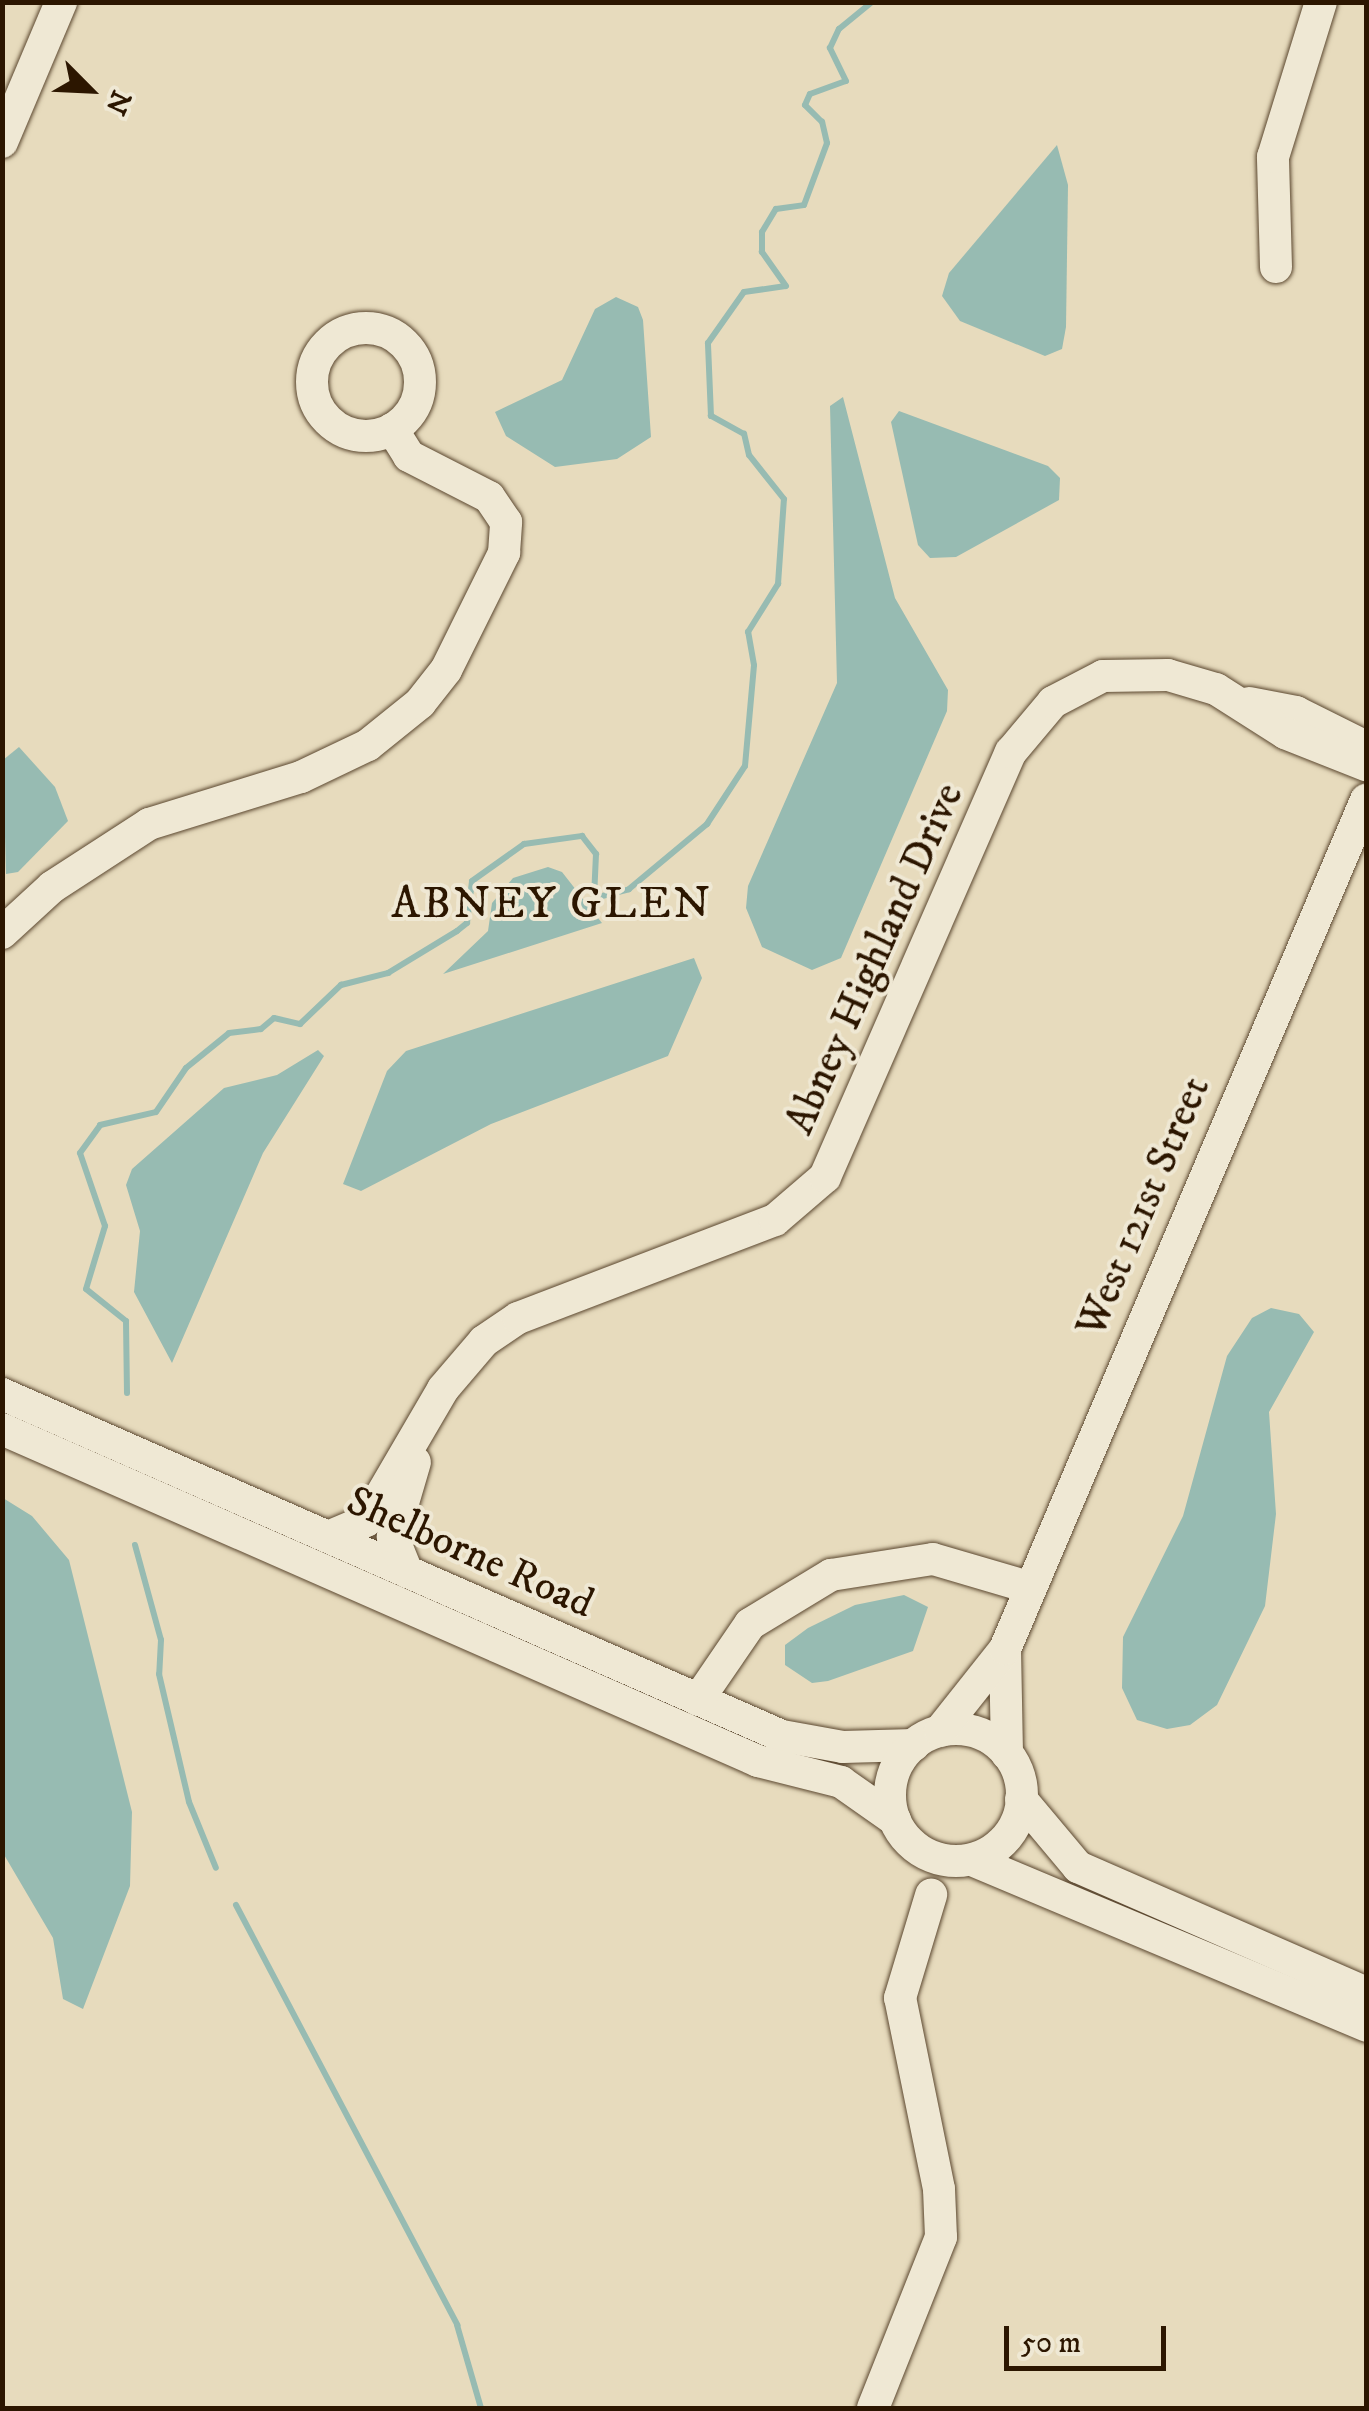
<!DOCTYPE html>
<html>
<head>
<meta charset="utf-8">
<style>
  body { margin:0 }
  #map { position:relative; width:1369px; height:2411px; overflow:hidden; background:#e7dbbd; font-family:"IM FELL DW Pica",serif }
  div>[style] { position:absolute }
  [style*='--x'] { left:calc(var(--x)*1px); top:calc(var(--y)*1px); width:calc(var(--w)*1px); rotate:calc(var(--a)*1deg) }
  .water>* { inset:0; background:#97bbb2 }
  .stream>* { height:6px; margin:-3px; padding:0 3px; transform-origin:3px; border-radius:3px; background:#97bbb2 }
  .roads { filter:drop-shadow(0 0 2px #5b472f) drop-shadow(0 0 2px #5b472f) }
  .minor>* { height:32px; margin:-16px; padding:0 16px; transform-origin:16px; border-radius:16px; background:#efe8d4 }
  .minor>.ring { margin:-16px; padding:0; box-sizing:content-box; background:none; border:32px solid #efe8d4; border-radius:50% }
  span { translate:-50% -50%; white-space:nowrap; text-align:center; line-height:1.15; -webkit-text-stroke:8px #efe8d4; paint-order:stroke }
  .street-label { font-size:42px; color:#2c1600 }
  .neighbourhood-label { font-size:45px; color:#2c1600; letter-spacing:2.5px }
  .frame { position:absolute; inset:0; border:5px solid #2c1600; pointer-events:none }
  .north { position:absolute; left:40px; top:40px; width:100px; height:100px; -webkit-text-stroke:8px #efe8d4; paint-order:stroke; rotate:114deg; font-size:28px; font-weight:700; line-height:40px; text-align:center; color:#2c1600 }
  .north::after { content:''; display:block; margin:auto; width:35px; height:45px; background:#2c1600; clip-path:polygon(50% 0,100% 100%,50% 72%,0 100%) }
  .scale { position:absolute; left:1004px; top:2326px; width:162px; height:45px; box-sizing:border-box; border:5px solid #2c1600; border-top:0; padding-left:12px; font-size:30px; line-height:35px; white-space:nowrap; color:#2c1600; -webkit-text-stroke:8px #efe8d4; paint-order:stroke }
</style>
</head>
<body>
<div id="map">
  <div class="water">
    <i style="clip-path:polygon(1057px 145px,1068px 185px,1066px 327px,1062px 349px,1045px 356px,960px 321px,942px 296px,949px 273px)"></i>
    <i style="clip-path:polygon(616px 297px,638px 307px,643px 320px,651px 437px,617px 459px,555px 467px,506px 436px,495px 412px,562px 380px,595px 309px)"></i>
    <i style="clip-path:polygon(843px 397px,895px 598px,948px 690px,947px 711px,841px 958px,812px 970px,762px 947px,746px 908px,748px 886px,837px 683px,830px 406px)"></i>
    <i style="clip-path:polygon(899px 411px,1048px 466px,1060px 478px,1059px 500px,956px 557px,930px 558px,918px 545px,891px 422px)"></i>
    <i style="clip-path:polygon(19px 747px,55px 787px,68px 821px,18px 872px,6px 874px,3px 760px)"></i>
    <i style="clip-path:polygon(548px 867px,562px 872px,602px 923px,443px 974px,488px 931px,492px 903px,513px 878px)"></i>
    <i style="clip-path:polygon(694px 958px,702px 978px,668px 1056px,491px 1124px,361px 1191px,343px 1184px,387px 1071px,406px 1051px)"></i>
    <i style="clip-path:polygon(318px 1050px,324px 1056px,263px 1153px,172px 1363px,134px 1292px,140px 1231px,126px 1185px,132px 1169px,224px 1088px,277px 1075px)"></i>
    <i style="clip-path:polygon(1271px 1308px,1299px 1314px,1314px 1332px,1269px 1412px,1276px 1514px,1265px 1606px,1217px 1705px,1190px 1725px,1167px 1729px,1137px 1720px,1122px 1688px,1123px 1637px,1183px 1516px,1227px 1356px,1252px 1318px)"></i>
    <i style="clip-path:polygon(3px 1498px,32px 1516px,69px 1560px,132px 1812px,130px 1886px,83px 2009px,63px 1999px,53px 1938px,3px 1853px)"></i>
    <i style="clip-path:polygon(904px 1595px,928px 1607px,913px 1651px,828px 1681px,812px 1683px,785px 1665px,785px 1645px,808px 1628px,855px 1605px)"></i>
  </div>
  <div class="stream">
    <i style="--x:127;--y:1393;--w:72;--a:-90.8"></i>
    <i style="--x:126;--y:1321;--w:51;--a:-141.3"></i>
    <i style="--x:86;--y:1289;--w:66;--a:-73.2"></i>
    <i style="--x:105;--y:1226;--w:77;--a:-108.9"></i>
    <i style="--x:80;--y:1153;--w:34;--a:-54"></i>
    <i style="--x:100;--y:1125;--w:57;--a:-13.1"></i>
    <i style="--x:156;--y:1112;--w:53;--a:-55.7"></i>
    <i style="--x:186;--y:1068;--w:55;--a:-39.1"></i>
    <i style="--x:229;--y:1033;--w:32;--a:-7"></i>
    <i style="--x:261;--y:1029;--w:17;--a:-40"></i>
    <i style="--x:274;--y:1018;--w:27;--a:13"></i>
    <i style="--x:300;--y:1024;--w:57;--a:-43.6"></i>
    <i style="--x:341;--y:985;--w:49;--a:-14.3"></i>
    <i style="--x:388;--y:973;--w:81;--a:-31.3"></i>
    <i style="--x:457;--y:931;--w:13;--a:-39"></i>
    <i style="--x:467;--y:923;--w:42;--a:-83.2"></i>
    <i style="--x:472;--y:881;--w:64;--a:-35.4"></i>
    <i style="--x:524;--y:844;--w:59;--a:-7.9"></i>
    <i style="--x:582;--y:836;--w:23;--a:52"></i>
    <i style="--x:596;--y:854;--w:44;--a:92.6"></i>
    <i style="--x:594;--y:898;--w:36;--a:-14"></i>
    <i style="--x:629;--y:889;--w:102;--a:-39.8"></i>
    <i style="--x:707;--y:824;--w:69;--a:-56.8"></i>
    <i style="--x:745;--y:766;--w:101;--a:-84.9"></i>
    <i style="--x:754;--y:665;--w:34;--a:-100"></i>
    <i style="--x:748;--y:632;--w:57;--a:-58"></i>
    <i style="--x:778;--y:584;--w:85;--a:-86"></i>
    <i style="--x:784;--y:499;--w:56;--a:-128.5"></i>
    <i style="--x:749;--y:455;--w:22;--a:-103"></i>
    <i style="--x:744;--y:434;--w:38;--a:-151"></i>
    <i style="--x:711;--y:416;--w:73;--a:-92.4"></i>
    <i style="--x:708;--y:343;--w:62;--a:-54.8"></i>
    <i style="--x:744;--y:292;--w:42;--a:-8.1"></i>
    <i style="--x:786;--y:286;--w:42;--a:-125.2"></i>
    <i style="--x:762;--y:252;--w:20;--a:-90"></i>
    <i style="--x:762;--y:232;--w:27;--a:-59"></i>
    <i style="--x:776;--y:209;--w:28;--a:-8"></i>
    <i style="--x:804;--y:205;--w:66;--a:-69.6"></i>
    <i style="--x:827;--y:143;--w:22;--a:-103"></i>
    <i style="--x:822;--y:122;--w:24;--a:-135"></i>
    <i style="--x:805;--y:105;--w:12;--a:-66"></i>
    <i style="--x:810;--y:94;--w:38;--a:-20"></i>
    <i style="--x:846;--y:81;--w:37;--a:-116"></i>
    <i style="--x:830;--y:48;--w:21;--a:-65"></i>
    <i style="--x:839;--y:29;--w:43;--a:-39.3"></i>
    <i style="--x:135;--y:1545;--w:98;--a:74.7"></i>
    <i style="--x:161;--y:1640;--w:34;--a:93"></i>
    <i style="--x:159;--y:1674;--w:131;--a:76.8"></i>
    <i style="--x:189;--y:1802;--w:71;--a:67.8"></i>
    <i style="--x:236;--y:1905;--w:475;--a:62.2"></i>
    <i style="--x:457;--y:2325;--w:86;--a:73.9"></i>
  </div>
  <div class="roads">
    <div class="minor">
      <i style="--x:2;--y:142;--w:152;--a:-67.1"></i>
      <i style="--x:1276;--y:267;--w:110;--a:-91.6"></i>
      <i style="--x:1273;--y:157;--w:162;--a:-72.8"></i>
      <i class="ring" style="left:312px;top:328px;width:76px;height:76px"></i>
      <i style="--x:1249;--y:703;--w:48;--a:10.8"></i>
      <i style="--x:1296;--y:712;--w:78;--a:26.6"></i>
      <i style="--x:2;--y:933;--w:68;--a:-42.6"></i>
      <i style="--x:52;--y:887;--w:116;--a:-33"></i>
      <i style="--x:149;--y:824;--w:159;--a:-17.2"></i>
      <i style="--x:301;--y:777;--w:74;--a:-25.5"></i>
      <i style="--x:368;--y:745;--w:67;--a:-38.9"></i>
      <i style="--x:420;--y:703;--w:42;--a:-51.8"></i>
      <i style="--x:446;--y:670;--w:131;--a:-63.6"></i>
      <i style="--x:504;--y:553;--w:31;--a:-86"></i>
      <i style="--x:506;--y:522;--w:30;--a:-124"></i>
      <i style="--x:489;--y:497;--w:90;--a:-152.9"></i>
      <i style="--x:409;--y:456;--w:32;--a:-122"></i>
      <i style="--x:2;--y:1394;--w:852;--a:23.68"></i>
      <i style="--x:782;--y:1736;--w:62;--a:10.2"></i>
      <i style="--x:843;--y:1747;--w:71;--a:-1.6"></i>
      <i style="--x:2;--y:1429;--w:826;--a:23.71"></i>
      <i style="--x:758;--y:1761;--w:86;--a:14.2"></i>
      <i style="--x:841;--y:1782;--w:66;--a:35.1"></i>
      <i style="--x:328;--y:1537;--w:41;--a:-22.8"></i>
      <i style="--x:366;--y:1521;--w:153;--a:-59.7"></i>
      <i style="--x:443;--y:1389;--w:63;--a:-49.5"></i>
      <i style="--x:484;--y:1341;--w:41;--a:-34.1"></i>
      <i style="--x:518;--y:1318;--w:275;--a:-20.9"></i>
      <i style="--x:775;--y:1220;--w:66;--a:-40.7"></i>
      <i style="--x:825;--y:1177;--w:464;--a:-66.4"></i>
      <i style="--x:1011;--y:752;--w:65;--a:-50"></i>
      <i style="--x:1053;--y:702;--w:56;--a:-27.5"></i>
      <i style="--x:1103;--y:676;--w:65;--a:-0.9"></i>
      <i style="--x:1168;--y:675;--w:50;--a:16.3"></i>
      <i style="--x:1216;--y:689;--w:82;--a:32.5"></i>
      <i style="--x:1285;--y:733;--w:87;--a:21.6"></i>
      <i style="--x:407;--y:1572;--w:38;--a:-112"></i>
      <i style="--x:393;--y:1537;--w:78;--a:-73.7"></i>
      <i style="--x:1005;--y:1649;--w:105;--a:88.9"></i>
      <i style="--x:698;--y:1700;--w:92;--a:-55.6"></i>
      <i style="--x:750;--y:1624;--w:95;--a:-31.2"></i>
      <i style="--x:831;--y:1575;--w:103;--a:-8.9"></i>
      <i style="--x:933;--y:1559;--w:99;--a:16.4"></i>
      <i class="ring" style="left:890px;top:1729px;width:100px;height:100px"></i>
      <i style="--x:940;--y:1731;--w:105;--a:-51.6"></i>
      <i style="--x:1005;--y:1649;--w:923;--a:-66.96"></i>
      <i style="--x:1021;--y:1799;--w:89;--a:50"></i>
      <i style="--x:1078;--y:1867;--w:314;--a:23.6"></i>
      <i style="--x:972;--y:1860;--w:428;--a:22.8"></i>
      <i style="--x:873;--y:2408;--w:184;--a:-68.3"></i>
      <i style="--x:941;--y:2237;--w:48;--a:-92.4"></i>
      <i style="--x:939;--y:2189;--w:195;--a:-101.5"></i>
      <i style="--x:900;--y:1998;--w:108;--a:-73.2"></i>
    </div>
  </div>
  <div class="street-label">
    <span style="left:875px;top:959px;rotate:-66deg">Abney Highland Drive</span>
    <span style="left:1144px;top:1207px;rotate:-67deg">West 121st Street</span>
    <span style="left:470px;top:1553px;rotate:24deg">Shelborne Road</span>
  </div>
  <div class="neighbourhood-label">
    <span style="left:552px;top:905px">ABNEY GLEN</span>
  </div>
  <div class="frame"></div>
  <div class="north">N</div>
  <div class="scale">50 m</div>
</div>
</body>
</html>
